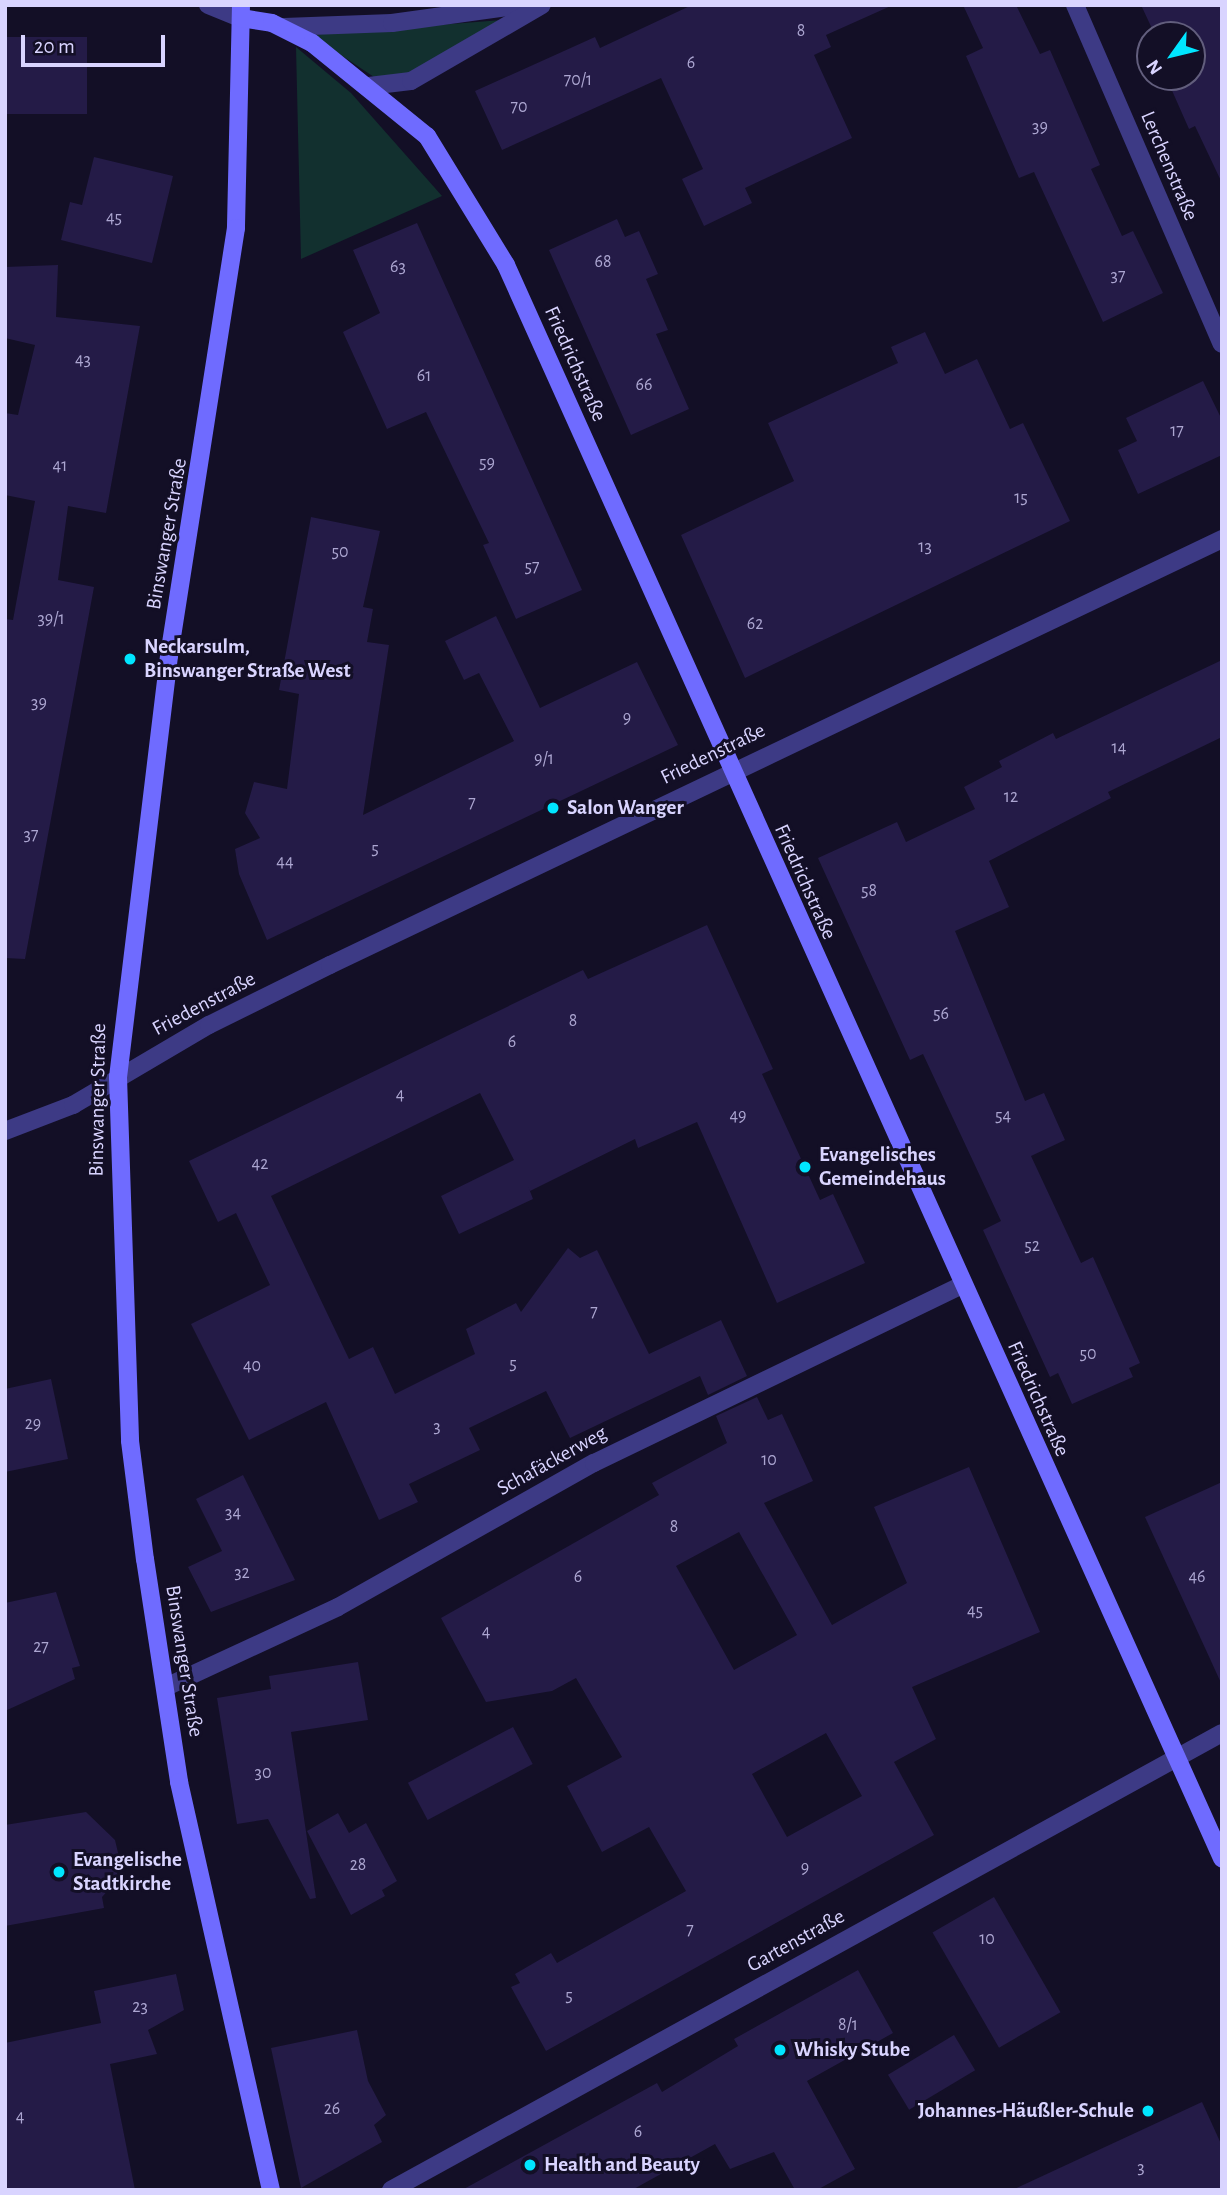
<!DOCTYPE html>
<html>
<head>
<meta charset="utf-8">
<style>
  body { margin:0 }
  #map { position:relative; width:1227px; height:2195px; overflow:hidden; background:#130f26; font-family:"Alegreya Sans",sans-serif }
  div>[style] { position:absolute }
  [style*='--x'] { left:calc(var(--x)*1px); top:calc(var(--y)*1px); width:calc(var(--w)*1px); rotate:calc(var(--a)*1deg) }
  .green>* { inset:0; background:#12302f }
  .building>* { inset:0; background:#241b47; transform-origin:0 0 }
  .service>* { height:18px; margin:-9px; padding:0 9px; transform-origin:9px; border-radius:9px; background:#3d3a85 }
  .minor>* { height:18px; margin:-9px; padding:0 9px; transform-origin:9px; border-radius:9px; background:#3d3a85 }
  .tertiary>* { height:18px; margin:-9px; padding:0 9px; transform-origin:9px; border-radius:9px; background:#3d3a85 }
  .secondary>* { height:18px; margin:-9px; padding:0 9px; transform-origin:9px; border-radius:9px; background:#6f6bff }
  .dots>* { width:19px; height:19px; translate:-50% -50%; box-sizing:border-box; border:4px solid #130f26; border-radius:50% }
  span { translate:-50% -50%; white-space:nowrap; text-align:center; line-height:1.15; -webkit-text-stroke:6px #130f26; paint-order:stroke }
  .number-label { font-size:18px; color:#aca6d1 }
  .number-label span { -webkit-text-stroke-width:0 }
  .street-label { font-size:21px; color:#d9d4ff }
  .poi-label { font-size:21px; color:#d9d4ff; font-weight:700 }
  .left { translate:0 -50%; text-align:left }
  .right { translate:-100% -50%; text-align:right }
  .frame { position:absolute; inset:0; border:7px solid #d9d4ff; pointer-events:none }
  .north { position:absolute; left:1136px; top:21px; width:70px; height:70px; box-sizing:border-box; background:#130f26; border:2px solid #625e7d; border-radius:50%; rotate:236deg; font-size:19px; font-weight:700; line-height:28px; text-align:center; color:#d9d4ff }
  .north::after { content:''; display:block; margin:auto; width:24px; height:32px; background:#00e5ff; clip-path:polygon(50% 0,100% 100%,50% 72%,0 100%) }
  .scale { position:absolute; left:21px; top:35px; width:144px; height:32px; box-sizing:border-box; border:4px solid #d9d4ff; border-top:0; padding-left:9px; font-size:21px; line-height:24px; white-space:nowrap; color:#d9d4ff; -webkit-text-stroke:5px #130f26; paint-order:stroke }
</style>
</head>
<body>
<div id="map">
  <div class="green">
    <i style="clip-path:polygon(502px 20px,416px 72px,374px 77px,311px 35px)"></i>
    <i style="clip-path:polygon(296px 47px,351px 93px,442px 196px,301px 259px)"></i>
  </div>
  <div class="building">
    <i style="clip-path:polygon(692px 5px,893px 5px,826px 35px,831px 47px,814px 55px,852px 138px,745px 188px,752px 203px,704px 226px,682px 179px,703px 169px,661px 78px,502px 150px,475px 91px,595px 37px,600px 48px)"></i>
    <i style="clip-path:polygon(963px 5px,1016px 5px,1040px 54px,1050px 50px,1100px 165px,1091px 169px,1122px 236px,1133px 231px,1163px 293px,1103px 322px,1034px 172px,1019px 178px,966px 56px,983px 48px)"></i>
    <i style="clip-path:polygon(1141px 5px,1222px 5px,1222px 183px,1195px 126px,1189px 129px,1166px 77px,1192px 77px,1192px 35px,1155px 35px)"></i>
    <i style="left:5px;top:37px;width:82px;height:77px"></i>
    <i style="clip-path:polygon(94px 157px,173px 176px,152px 263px,61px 240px,70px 202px,82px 205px)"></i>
    <i style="clip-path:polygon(617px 219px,625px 237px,639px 231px,658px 274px,646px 279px,668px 330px,656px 334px,689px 409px,631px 435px,549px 250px)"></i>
    <i style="clip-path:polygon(417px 223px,582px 590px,516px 619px,483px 545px,489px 543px,426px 412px,387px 429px,343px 332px,380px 313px,353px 250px)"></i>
    <i style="clip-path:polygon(58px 265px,56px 317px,140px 326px,106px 513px,68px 506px,58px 580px,94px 587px,25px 959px,5px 958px,5px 619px,13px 620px,35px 501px,5px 495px,5px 413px,18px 415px,35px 345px,5px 338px,5px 267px)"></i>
    <i style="clip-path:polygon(925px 332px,945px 374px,977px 359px,1010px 429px,1023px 423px,1070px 521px,745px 678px,681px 535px,794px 481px,768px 423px,898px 363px,891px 347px)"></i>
    <i style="clip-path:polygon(1203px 381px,1222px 420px,1222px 455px,1138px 494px,1118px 450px,1137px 441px,1126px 418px)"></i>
    <i style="clip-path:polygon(311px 517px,380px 531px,363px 607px,373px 609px,367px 642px,389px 645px,363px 815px,514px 741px,479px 673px,464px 680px,445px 641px,496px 616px,540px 708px,637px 662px,678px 745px,267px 940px,239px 874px,235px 849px,260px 838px,245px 813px,254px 782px,287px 789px,299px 694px,279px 690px)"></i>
    <i style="clip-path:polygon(1222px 660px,1222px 737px,1108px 792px,1111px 798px,989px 861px,1009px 907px,955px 931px,1025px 1101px,1044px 1093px,1065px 1140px,1031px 1156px,1081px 1263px,1093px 1257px,1140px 1363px,1129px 1368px,1133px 1377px,1072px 1404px,1058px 1373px,1050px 1377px,983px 1230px,1001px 1221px,923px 1054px,910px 1060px,818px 858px,897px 822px,906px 842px,975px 809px,964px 787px,1002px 767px,999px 761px,1053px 733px,1056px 739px)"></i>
    <i style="clip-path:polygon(707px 925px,773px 1069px,762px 1074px,820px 1200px,833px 1194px,865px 1263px,777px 1303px,697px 1122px,638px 1148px,635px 1139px,530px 1191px,528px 1186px,533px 1199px,459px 1234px,441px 1196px,514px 1160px,480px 1093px,271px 1196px,349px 1359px,373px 1347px,395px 1394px,475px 1354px,466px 1329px,516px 1303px,521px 1312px,568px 1248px,580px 1258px,597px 1250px,649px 1354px,721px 1320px,747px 1376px,708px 1395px,700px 1376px,570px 1438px,546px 1391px,469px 1428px,480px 1450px,409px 1484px,418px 1502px,379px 1520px,326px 1402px,249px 1440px,191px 1324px,270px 1285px,236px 1213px,218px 1222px,189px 1161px,583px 970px,588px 979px)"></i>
    <i style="clip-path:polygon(51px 1379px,68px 1459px,5px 1472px,5px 1389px)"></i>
    <i style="clip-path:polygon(evenodd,757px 1397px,768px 1420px,782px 1414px,813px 1481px,764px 1503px,832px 1625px,907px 1583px,874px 1507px,969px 1467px,1040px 1632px,912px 1687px,936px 1739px,894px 1762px,934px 1835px,546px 2051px,511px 1987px,520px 1983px,515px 1974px,551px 1953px,557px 1963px,686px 1891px,649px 1827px,602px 1852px,567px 1786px,622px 1757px,576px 1678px,552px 1691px,486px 1702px,441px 1618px,659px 1495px,652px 1483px,727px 1443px,716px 1416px,757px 1397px,739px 1532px,797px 1635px,734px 1670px,676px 1566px,739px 1532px,757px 1397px,826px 1733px,862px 1796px,787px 1837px,752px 1774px,826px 1733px)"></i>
    <i style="clip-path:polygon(243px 1475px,295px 1580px,211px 1612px,188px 1567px,222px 1551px,196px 1499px)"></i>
    <i style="clip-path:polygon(1222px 1482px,1222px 1685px,1145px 1517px)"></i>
    <i style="clip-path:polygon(56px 1592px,80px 1666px,72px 1668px,75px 1679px,5px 1711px,5px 1603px)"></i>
    <i style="clip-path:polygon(358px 1662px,368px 1720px,291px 1732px,316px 1898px,310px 1899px,268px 1819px,237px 1824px,217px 1698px,271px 1689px,269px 1676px)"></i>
    <i style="left:513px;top:1727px;width:42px;height:119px;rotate:62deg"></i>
    <i style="clip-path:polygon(86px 1812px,115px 1840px,123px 1874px,102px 1897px,104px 1908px,5px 1926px,5px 1825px)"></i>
    <i style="clip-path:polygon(338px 1813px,349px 1833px,366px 1823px,397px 1881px,382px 1890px,385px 1896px,351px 1915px,307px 1831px)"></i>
    <i style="left:994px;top:1897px;width:133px;height:71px;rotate:60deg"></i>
    <i style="clip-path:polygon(858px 1970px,893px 2033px,807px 2081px,855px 2169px,817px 2190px,795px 2190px,774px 2152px,730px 2169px,715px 2144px,632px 2190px,462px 2190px,657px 2083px,662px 2092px,738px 2046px,734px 2039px)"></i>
    <i style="clip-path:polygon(176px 1974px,184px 2010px,148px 2030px,157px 2054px,110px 2064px,135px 2190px,5px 2190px,5px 2043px,101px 2023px,94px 1991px)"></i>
    <i style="clip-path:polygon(357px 2030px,368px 2081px,386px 2115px,374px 2125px,382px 2142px,301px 2188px,271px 2048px)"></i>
    <i style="left:954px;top:2035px;width:41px;height:77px;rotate:59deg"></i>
    <i style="clip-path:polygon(1202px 2102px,1222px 2146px,1222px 2190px,1012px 2190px)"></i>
  </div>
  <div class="service">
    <i style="--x:284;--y:27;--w:108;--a:-2.1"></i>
    <i style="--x:392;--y:23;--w:130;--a:-7.9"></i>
  </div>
  <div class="minor">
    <i style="--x:1075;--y:5;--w:369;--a:66.6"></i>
    <i style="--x:5;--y:1131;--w:73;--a:-20.9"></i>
    <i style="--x:73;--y:1105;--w:158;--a:-30.5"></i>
    <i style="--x:209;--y:1025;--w:135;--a:-26.4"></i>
    <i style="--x:330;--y:965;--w:989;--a:-25.53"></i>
    <i style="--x:168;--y:1686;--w:187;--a:-24.9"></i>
    <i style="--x:338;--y:1607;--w:294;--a:-29.4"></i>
    <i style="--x:594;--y:1463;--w:409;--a:-25.8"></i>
    <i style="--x:391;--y:2190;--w:948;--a:-28.81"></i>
  </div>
  <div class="tertiary">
    <i style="--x:208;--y:5;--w:35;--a:22"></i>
    <i style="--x:369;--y:86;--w:42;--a:-6.8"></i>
    <i style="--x:411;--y:81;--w:151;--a:-30.1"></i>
  </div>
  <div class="secondary">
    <i style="--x:241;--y:5;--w:223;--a:91.3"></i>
    <i style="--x:236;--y:228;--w:433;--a:98.9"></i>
    <i style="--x:169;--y:656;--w:424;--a:96.9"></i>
    <i style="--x:118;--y:1077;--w:364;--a:88.1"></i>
    <i style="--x:130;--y:1441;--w:119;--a:82.8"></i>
    <i style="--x:145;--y:1559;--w:226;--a:81.3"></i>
    <i style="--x:179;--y:1782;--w:418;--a:77.3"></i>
    <i style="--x:241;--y:18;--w:31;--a:9"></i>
    <i style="--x:272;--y:23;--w:45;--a:26.6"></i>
    <i style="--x:312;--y:43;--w:148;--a:39"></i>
    <i style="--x:427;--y:136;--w:151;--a:58.5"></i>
    <i style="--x:506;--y:265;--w:1747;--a:65.8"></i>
  </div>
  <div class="dots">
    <i style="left:130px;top:659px;background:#00e5ff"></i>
    <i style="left:553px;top:808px;background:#00e5ff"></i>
    <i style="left:805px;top:1167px;background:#00e5ff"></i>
    <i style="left:59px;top:1872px;background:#00e5ff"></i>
    <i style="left:780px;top:2050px;background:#00e5ff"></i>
    <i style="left:1148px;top:2111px;background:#00e5ff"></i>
    <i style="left:530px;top:2165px;background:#00e5ff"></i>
  </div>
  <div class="number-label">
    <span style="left:801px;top:31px">8</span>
    <span style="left:691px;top:63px">6</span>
    <span style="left:578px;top:80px">70/1</span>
    <span style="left:519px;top:107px">70</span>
    <span style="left:1040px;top:127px">39</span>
    <span style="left:114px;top:218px">45</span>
    <span style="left:603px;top:262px">68</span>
    <span style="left:398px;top:267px">63</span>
    <span style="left:1118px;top:276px">37</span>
    <span style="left:83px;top:360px">43</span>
    <span style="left:424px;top:376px">61</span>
    <span style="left:644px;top:385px">66</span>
    <span style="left:1177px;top:431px">17</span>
    <span style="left:487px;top:463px">59</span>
    <span style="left:60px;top:466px">41</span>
    <span style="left:1021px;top:498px">15</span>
    <span style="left:925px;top:547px">13</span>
    <span style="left:340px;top:552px">50</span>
    <span style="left:532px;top:567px">57</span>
    <span style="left:51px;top:619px">39/1</span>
    <span style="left:755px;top:624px">62</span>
    <span style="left:39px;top:703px">39</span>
    <span style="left:627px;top:718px">9</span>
    <span style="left:1119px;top:748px">14</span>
    <span style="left:544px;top:759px">9/1</span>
    <span style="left:1011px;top:797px">12</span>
    <span style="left:472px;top:803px">7</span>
    <span style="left:31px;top:835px">37</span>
    <span style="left:375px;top:849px">5</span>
    <span style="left:285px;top:862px">44</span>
    <span style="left:869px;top:891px">58</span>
    <span style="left:941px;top:1014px">56</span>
    <span style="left:573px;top:1021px">8</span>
    <span style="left:512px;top:1042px">6</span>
    <span style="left:400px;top:1095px">4</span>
    <span style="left:738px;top:1116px">49</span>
    <span style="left:1003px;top:1116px">54</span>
    <span style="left:260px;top:1164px">42</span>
    <span style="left:1032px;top:1246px">52</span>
    <span style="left:594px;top:1312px">7</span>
    <span style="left:1088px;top:1354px">50</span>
    <span style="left:513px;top:1364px">5</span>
    <span style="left:252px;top:1366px">40</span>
    <span style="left:33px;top:1424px">29</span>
    <span style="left:437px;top:1427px">3</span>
    <span style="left:769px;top:1460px">10</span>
    <span style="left:233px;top:1513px">34</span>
    <span style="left:674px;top:1527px">8</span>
    <span style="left:242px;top:1573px">32</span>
    <span style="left:578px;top:1577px">6</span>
    <span style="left:1197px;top:1577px">46</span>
    <span style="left:975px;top:1611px">45</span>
    <span style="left:486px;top:1632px">4</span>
    <span style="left:41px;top:1647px">27</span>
    <span style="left:263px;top:1773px">30</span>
    <span style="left:358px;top:1865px">28</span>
    <span style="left:805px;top:1868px">9</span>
    <span style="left:690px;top:1930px">7</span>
    <span style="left:987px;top:1939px">10</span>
    <span style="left:569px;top:1996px">5</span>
    <span style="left:140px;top:2007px">23</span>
    <span style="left:848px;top:2025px">8/1</span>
    <span style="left:332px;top:2109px">26</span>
    <span style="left:20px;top:2117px">4</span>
    <span style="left:638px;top:2132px">6</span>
    <span style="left:1141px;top:2168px">3</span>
  </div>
  <div class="street-label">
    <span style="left:1169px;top:166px;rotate:67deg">Lerchenstraße</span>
    <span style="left:575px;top:364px;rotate:66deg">Friedrichstraße</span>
    <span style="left:167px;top:534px;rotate:-80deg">Binswanger Straße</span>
    <span style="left:713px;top:754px;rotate:-26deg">Friedenstraße</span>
    <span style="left:805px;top:882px;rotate:66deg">Friedrichstraße</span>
    <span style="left:204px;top:1004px;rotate:-28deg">Friedenstraße</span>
    <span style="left:98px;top:1100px;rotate:-89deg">Binswanger Straße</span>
    <span style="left:1038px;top:1399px;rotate:66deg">Friedrichstraße</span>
    <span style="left:552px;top:1461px;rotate:-29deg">Schafäckerweg</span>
    <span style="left:184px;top:1661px;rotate:81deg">Binswanger Straße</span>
    <span style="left:796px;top:1941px;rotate:-29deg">Gartenstraße</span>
  </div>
  <div class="poi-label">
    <span class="left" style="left:144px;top:659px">Neckarsulm,<br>Binswanger Straße West</span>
    <span class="left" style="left:567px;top:808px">Salon Wanger</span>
    <span class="left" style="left:819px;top:1167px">Evangelisches<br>Gemeindehaus</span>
    <span class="left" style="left:73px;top:1872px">Evangelische<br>Stadtkirche</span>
    <span class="left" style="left:794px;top:2050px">Whisky Stube</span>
    <span class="right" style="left:1134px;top:2111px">Johannes-Häußler-Schule</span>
    <span class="left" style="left:544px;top:2165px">Health and Beauty</span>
  </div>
  <div class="frame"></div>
  <div class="north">N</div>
  <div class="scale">20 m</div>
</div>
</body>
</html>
